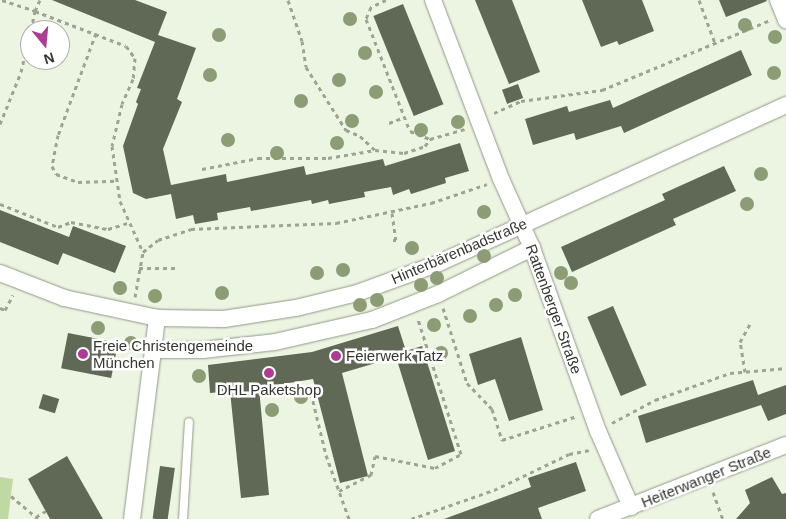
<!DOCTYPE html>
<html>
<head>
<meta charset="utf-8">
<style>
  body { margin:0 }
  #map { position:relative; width:786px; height:519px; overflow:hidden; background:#ecf5e1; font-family:Arial,sans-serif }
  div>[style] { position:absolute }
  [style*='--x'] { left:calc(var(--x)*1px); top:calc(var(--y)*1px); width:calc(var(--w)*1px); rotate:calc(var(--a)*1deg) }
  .green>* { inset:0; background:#c0d9a2 }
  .building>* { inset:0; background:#606856; transform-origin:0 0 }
  .path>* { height:3px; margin-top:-1.5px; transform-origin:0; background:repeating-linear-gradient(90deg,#9da495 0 4px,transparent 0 8px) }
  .roads { filter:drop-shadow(0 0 1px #909986) drop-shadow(0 0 1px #909986) }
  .service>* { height:8px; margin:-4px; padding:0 4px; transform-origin:4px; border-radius:4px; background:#fff }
  .minor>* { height:16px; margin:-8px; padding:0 8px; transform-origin:8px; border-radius:8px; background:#fff }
  .trees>* { width:14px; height:14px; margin:-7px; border-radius:50%; background:#8c9c75 }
  .dots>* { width:14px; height:14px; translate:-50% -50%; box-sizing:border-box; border:2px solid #fff; border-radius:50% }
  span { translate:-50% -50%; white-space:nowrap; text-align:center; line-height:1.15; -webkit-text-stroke:5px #fff; paint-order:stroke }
  .street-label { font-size:15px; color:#33372f }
  .poi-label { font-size:15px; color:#33372f }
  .left { translate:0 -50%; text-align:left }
  .north { position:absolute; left:20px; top:20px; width:50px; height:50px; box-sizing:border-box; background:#fff; border:1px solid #adafac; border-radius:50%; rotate:163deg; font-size:14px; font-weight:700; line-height:20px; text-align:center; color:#33372f }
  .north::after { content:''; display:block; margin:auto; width:18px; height:22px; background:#ae3b94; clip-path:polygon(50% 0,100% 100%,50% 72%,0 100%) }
</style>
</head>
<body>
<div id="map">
  <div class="green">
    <i style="clip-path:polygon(0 477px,13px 479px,8px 519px,0 519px)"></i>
  </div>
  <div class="building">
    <i style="clip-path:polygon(52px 0,135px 0,167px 12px,158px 35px,196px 48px,177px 99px,182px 102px,163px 149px,171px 185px,226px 174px,227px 182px,304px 166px,306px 175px,383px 159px,385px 166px,460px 143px,469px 171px,445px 178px,446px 183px,411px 194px,409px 189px,393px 195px,391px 187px,364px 192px,365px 197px,329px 204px,328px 200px,312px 204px,311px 200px,251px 211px,250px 207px,217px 213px,218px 220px,195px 224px,193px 215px,176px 219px,171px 194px,146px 199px,133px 193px,123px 146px,138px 104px,136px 102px,141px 89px,137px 88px,155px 42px)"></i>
    <i style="clip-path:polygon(475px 0,512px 0,540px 72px,509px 84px)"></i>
    <i style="clip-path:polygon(582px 0,642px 0,654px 31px,619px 45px,617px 41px,601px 47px)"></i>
    <i style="clip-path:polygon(719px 0,766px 0,767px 1px,726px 17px)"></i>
    <i style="left:403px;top:4px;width:108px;height:32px;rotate:68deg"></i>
    <i style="clip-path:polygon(741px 50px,752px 75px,624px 133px,621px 126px,576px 140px,574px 133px,533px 145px,525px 119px,567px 106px,569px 112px,610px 100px,613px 108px)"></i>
    <i style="left:518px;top:84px;width:15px;height:17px;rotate:70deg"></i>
    <i style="clip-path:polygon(724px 166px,736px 191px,673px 219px,676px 225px,572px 272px,561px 247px,665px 200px,662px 194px)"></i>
    <i style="clip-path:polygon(0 210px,69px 237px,73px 226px,126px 246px,115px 273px,63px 253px,58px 265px,0 242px)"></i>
    <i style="left:613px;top:306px;width:86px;height:28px;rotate:67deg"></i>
    <i style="clip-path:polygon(398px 326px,406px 351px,422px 346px,455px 451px,428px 460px,396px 357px,342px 373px,368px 476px,340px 483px,313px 379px,259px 388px,269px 495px,241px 498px,230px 391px,210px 393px,208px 365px,312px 352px)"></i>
    <i style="left:68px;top:333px;width:51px;height:36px;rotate:11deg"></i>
    <i style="clip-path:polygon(521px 337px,543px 410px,509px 421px,495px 379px,478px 385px,469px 354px)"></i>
    <i style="clip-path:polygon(753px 380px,758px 395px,786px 385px,786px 414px,768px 421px,761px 405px,646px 443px,638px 416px)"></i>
    <i style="left:43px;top:394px;width:17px;height:15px;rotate:17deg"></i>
    <i style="clip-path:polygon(67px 456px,103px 519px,50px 519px,28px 479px)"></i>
    <i style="clip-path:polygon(576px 462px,586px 491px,538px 508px,542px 519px,444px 519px,531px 487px,528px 478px)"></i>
    <i style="left:160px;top:466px;width:15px;height:53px;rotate:8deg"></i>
    <i style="clip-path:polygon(772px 477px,782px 494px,786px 493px,786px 519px,736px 519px,750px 503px,745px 490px)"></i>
  </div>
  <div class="path">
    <i style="--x:2;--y:0;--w:35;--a:18"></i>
    <i style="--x:35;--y:11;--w:12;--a:-66"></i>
    <i style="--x:288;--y:0;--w:43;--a:71.1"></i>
    <i style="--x:302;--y:41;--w:26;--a:81"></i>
    <i style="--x:306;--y:67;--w:75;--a:57.6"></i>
    <i style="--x:346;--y:130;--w:15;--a:23"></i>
    <i style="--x:360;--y:136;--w:21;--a:43"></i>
    <i style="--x:386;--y:0;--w:17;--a:155"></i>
    <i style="--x:371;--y:7;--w:13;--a:113"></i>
    <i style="--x:366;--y:19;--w:120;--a:68.6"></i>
    <i style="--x:410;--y:131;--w:22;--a:22"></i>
    <i style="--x:699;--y:0;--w:46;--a:69.6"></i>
    <i style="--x:31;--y:30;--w:19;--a:-78"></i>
    <i style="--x:35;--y:11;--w:97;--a:21"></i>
    <i style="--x:126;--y:46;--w:15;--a:53"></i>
    <i style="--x:135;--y:58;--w:21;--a:95"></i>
    <i style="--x:133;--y:79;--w:27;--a:114"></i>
    <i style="--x:122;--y:104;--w:43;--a:103.4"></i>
    <i style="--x:112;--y:146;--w:56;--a:81.7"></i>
    <i style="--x:120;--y:201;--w:56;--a:65.7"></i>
    <i style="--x:96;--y:33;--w:109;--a:110.4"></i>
    <i style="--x:58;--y:135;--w:32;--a:101"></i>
    <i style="--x:52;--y:166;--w:9;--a:63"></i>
    <i style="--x:56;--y:174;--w:23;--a:20"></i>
    <i style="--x:78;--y:182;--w:38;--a:-2"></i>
    <i style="--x:494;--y:113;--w:30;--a:-24"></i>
    <i style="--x:521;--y:101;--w:82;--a:-7.7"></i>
    <i style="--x:602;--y:90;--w:182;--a:-22.6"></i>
    <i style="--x:389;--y:123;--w:17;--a:-21"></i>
    <i style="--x:0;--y:124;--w:56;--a:-68"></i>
    <i style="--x:21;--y:72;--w:39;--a:-77"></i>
    <i style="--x:202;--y:169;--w:57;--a:-11.1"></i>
    <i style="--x:258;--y:158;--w:70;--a:0"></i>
    <i style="--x:328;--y:158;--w:48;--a:-9.7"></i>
    <i style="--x:375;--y:150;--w:29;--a:6"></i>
    <i style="--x:404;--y:153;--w:22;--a:-18"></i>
    <i style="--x:425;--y:146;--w:9;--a:-54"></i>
    <i style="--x:430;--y:139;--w:36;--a:-16"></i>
    <i style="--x:0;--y:204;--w:62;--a:21.6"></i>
    <i style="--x:58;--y:227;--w:14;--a:-21"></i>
    <i style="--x:71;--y:222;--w:38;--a:11"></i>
    <i style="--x:108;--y:229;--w:21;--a:-17"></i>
    <i style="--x:392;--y:213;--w:27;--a:82"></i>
    <i style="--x:396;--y:240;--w:3;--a:180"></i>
    <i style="--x:139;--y:268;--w:39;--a:0"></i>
    <i style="--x:135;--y:297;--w:46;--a:-79.9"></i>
    <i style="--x:143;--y:252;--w:19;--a:-39"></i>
    <i style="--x:158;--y:240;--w:35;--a:-18"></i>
    <i style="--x:191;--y:229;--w:145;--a:-2.4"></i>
    <i style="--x:336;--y:223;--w:97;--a:-11.9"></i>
    <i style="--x:431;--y:203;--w:59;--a:-18.7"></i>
    <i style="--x:0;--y:308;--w:5;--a:22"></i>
    <i style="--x:5;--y:310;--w:17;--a:-62"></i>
    <i style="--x:443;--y:308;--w:79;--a:72.3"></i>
    <i style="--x:467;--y:383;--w:36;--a:46"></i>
    <i style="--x:492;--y:409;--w:33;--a:72"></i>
    <i style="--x:502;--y:440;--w:79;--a:-17.7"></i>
    <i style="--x:745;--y:372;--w:30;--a:-99"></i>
    <i style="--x:740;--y:342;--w:23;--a:-61"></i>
    <i style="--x:281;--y:385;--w:10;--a:79"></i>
    <i style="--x:283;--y:395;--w:28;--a:-4"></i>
    <i style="--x:311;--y:393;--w:64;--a:76.4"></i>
    <i style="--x:326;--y:455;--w:68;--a:70.2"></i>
    <i style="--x:612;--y:423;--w:49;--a:-28.1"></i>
    <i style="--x:655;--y:400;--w:80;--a:-19.8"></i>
    <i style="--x:730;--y:373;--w:56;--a:-5.1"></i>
    <i style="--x:339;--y:491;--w:36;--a:-27"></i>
    <i style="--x:371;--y:475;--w:19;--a:-78"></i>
    <i style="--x:375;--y:456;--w:61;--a:11.3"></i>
    <i style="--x:435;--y:468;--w:30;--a:-28"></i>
    <i style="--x:461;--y:454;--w:142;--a:-107.7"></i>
    <i style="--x:713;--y:492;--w:29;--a:70"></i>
    <i style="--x:11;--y:496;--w:33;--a:40"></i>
    <i style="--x:37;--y:519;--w:2;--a:-117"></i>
    <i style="--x:36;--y:517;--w:12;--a:-31"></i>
    <i style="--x:411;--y:519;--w:88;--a:-19.3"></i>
    <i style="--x:494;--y:490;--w:83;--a:-25.6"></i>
    <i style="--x:569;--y:454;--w:21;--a:-11"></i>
  </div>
  <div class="roads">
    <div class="service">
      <i style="--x:183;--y:519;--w:97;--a:-86.5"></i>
    </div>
    <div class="minor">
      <i style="--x:433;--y:0;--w:191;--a:69.2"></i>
      <i style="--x:501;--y:179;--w:76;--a:65.8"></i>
      <i style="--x:532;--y:248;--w:195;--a:70.2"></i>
      <i style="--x:598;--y:431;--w:83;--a:66.5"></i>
      <i style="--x:778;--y:0;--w:22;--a:68"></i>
      <i style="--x:0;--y:273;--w:69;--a:21.3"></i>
      <i style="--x:64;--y:298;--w:95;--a:12.1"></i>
      <i style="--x:157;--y:318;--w:67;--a:0.9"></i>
      <i style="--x:224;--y:319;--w:73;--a:-8.7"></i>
      <i style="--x:296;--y:308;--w:63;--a:-13.8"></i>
      <i style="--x:357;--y:293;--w:85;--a:-19.9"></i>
      <i style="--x:437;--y:264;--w:384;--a:-24.5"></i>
      <i style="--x:154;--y:350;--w:49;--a:0"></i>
      <i style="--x:203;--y:350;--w:72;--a:-6.3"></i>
      <i style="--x:275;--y:342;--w:99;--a:-12.8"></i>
      <i style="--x:372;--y:320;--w:71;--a:-21.5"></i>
      <i style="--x:438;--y:294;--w:105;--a:-26.1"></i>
      <i style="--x:132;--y:519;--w:203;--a:-82.9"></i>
      <i style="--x:598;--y:519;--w:202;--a:-21.5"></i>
    </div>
  </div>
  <div class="trees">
    <i style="left:350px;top:19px"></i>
    <i style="left:745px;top:25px"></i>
    <i style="left:219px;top:35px"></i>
    <i style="left:775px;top:37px"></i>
    <i style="left:365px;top:53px"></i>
    <i style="left:774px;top:73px"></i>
    <i style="left:210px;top:75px"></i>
    <i style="left:339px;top:80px"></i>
    <i style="left:376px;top:92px"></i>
    <i style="left:301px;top:101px"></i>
    <i style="left:352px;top:121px"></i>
    <i style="left:458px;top:122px"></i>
    <i style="left:421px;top:130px"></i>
    <i style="left:228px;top:140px"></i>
    <i style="left:337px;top:143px"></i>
    <i style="left:277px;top:153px"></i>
    <i style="left:761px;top:174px"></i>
    <i style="left:747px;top:204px"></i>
    <i style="left:484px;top:212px"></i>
    <i style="left:412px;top:248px"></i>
    <i style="left:484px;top:256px"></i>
    <i style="left:343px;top:270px"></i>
    <i style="left:317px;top:273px"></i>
    <i style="left:561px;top:273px"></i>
    <i style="left:437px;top:278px"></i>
    <i style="left:571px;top:283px"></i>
    <i style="left:421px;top:285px"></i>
    <i style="left:120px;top:288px"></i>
    <i style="left:222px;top:293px"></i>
    <i style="left:515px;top:295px"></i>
    <i style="left:155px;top:296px"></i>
    <i style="left:377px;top:300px"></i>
    <i style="left:360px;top:305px"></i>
    <i style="left:496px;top:305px"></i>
    <i style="left:470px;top:316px"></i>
    <i style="left:434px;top:325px"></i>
    <i style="left:98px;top:328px"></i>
    <i style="left:131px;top:343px"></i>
    <i style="left:441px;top:353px"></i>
    <i style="left:199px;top:376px"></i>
    <i style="left:301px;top:397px"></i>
    <i style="left:272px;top:410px"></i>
  </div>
  <div class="dots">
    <i style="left:83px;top:354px;background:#ae3b94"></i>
    <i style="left:336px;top:356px;background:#ae3b94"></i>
    <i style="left:269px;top:373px;background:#ae3b94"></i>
  </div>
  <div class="street-label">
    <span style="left:459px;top:251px;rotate:-23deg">Hinterbärenbadstraße</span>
    <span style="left:554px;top:309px;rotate:70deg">Rattenberger Straße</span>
    <span style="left:706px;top:477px;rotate:-22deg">Heiterwanger Straße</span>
  </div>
  <div class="poi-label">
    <span class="left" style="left:93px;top:354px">Freie Christengemeinde<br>München</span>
    <span class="left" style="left:346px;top:356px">Feierwerk Tatz</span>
    <span style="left:269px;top:390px">DHL Paketshop</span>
  </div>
  <div class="north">N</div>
</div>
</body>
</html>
